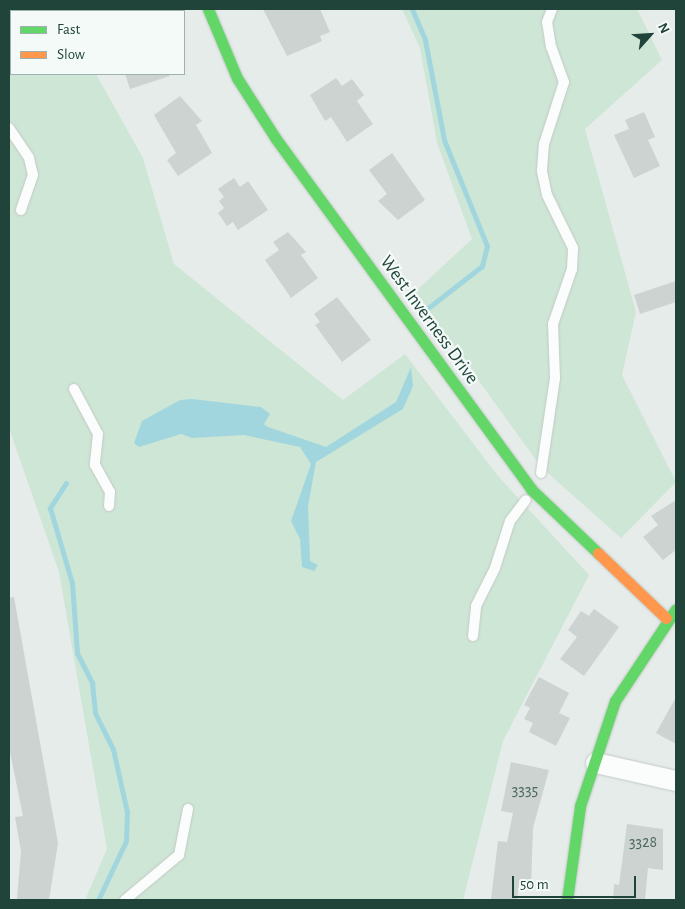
<!DOCTYPE html>
<html>
<head>
<meta charset="utf-8">
<style>
  body { margin:0 }
  #map { position:relative; width:685px; height:909px; overflow:hidden; background:#e6ece9; font-family:"Alegreya Sans",sans-serif }
  div>[style] { position:absolute }
  [style*='--x'] { left:calc(var(--x)*1px); top:calc(var(--y)*1px); width:calc(var(--w)*1px); rotate:calc(var(--a)*1deg) }
  .green>* { inset:0; background:#cee6d5 }
  .water>* { inset:0; background:#a2d6de }
  .stream>* { height:5px; margin:-2.5px; padding:0 2.5px; transform-origin:2.5px; border-radius:2.5px; background:#a2d6de }
  .building>* { inset:0; background:#ccd3d1 }
  .roads { filter:drop-shadow(0 0 1px #c3c9c7) drop-shadow(0 0 1px #c3c9c7) }
  .lane>* { height:10px; margin:-5px; padding:0 5px; transform-origin:5px; border-radius:5px; background:#fbfcfc }
  .street>* { height:20px; margin:-10px; padding:0 10px; transform-origin:10px; border-radius:10px; background:#fbfcfc }
  .fast>* { height:11px; margin:-5.5px; padding:0 5.5px; transform-origin:5.5px; border-radius:5.5px; background:#63d668 }
  .slow>* { height:11px; margin:-5.5px; padding:0 5.5px; transform-origin:5.5px; border-radius:5.5px; background:#ff974d }
  span { translate:-50% -50%; white-space:nowrap; text-align:center; line-height:1.15; -webkit-text-stroke:4.5px #f4faf8; paint-order:stroke }
  .number-label { font-size:16px; color:#4c6860 }
  .number-label span { -webkit-text-stroke-width:0 }
  .street-label { font-size:19px; color:#20433a }
  .frame { position:absolute; inset:0; border:10px solid #20433a; pointer-events:none }
  .legend { position:absolute; left:10px; top:10px; width:175px; height:65px; box-sizing:border-box; background:#f4faf8; border:1px solid #9fb1ac; margin:0; padding:6px 9px; list-style:none; font-size:15px; color:#20433a }
  .legend li { display:flex; align-items:center; gap:10px; height:25px }
  .legend b { width:25px; border:1px solid #9fb1ac }
  .north { position:absolute; left:625px; top:10px; width:50px; height:50px; -webkit-text-stroke:4px #f4faf8; paint-order:stroke; rotate:64deg; font-size:14px; font-weight:700; line-height:20px; text-align:center; color:#20433a }
  .north::after { content:''; display:block; margin:auto; width:18px; height:22px; background:#20433a; clip-path:polygon(50% 0,100% 100%,50% 72%,0 100%) }
  .scale { position:absolute; left:512px; top:876px; width:124px; height:22px; box-sizing:border-box; border:2px solid #20433a; border-top:0; padding-left:6px; font-size:15px; line-height:18px; white-space:nowrap; color:#20433a; -webkit-text-stroke:4px #f4faf8; paint-order:stroke }
</style>
</head>
<body>
<div id="map">
  <div class="green">
    <i style="clip-path:polygon(9px 9px,59px 9px,11px 11px,11px 74px,96px 74px,143px 158px,174px 264px,343px 400px,405px 354px,498px 476px,589px 575px,503px 741px,463px 900px,85px 900px,107px 849px,59px 572px,9px 428px)"></i>
    <i style="clip-path:polygon(402px 9px,637px 9px,662px 60px,585px 129px,636px 312px,622px 375px,676px 482px,621px 538px,541px 467px,415px 292px,472px 239px,437px 143px,420px 48px)"></i>
  </div>
  <div class="water">
    <i style="clip-path:polygon(411px 367px,413px 386px,403px 409px,316px 462px,308px 506px,310px 561px,318px 565px,314px 571px,302px 567px,300px 539px,291px 521px,311px 464px,300px 447px,244px 435px,192px 438px,181px 434px,139px 447px,134px 443px,142px 421px,180px 400px,192px 399px,261px 407px,270px 414px,264px 424px,268px 427px,326px 447px,396px 402px)"></i>
  </div>
  <div class="stream">
    <i style="--x:412;--y:9;--w:34;--a:67"></i>
    <i style="--x:425;--y:40;--w:102;--a:79.2"></i>
    <i style="--x:444;--y:140;--w:114;--a:67.9"></i>
    <i style="--x:487;--y:246;--w:21;--a:104"></i>
    <i style="--x:482;--y:266;--w:68;--a:142.1"></i>
    <i style="--x:66;--y:483;--w:30;--a:123"></i>
    <i style="--x:50;--y:508;--w:78;--a:73.7"></i>
    <i style="--x:72;--y:583;--w:70;--a:85.9"></i>
    <i style="--x:77;--y:653;--w:34;--a:63"></i>
    <i style="--x:92;--y:683;--w:30;--a:84"></i>
    <i style="--x:95;--y:713;--w:40;--a:63.4"></i>
    <i style="--x:113;--y:749;--w:65;--a:77.5"></i>
    <i style="--x:127;--y:812;--w:29;--a:92"></i>
    <i style="--x:126;--y:841;--w:65;--a:115.4"></i>
  </div>
  <div class="building">
    <i style="clip-path:polygon(263px 9px,320px 9px,330px 32px,320px 36px,322px 41px,287px 56px)"></i>
    <i style="clip-path:polygon(125px 74px,169px 74px,170px 76px,130px 89px)"></i>
    <i style="clip-path:polygon(336px 78px,342px 86px,352px 79px,364px 95px,357px 101px,373px 124px,347px 142px,331px 117px,325px 121px,310px 95px)"></i>
    <i style="clip-path:polygon(180px 96px,202px 121px,196px 125px,212px 153px,178px 176px,167px 160px,176px 153px,154px 115px)"></i>
    <i style="clip-path:polygon(644px 112px,655px 137px,648px 140px,660px 166px,634px 178px,614px 135px,629px 129px,625px 120px)"></i>
    <i style="clip-path:polygon(392px 153px,425px 200px,398px 220px,378px 201px,387px 194px,369px 170px)"></i>
    <i style="clip-path:polygon(234px 178px,240px 187px,248px 181px,268px 210px,238px 230px,233px 222px,227px 226px,218px 213px,224px 208px,219px 201px,224px 197px,218px 189px)"></i>
    <i style="clip-path:polygon(288px 232px,306px 252px,301px 255px,318px 278px,291px 298px,265px 260px,279px 250px,273px 242px)"></i>
    <i style="clip-path:polygon(676px 281px,676px 302px,640px 314px,634px 295px)"></i>
    <i style="clip-path:polygon(337px 297px,371px 340px,342px 362px,315px 325px,320px 322px,314px 314px)"></i>
    <i style="clip-path:polygon(676px 500px,676px 550px,663px 560px,643px 537px,658px 525px,651px 516px)"></i>
    <i style="clip-path:polygon(14px 597px,58px 843px,49px 900px,17px 899px,21px 851px,15px 817px,23px 816px,9px 747px,9px 598px)"></i>
    <i style="clip-path:polygon(594px 609px,619px 627px,584px 676px,560px 659px,577px 637px,568px 630px,581px 611px,589px 616px)"></i>
    <i style="clip-path:polygon(539px 677px,569px 693px,559px 713px,570px 718px,556px 746px,529px 732px,533px 723px,524px 719px,530px 708px,524px 705px)"></i>
    <i style="clip-path:polygon(676px 697px,676px 744px,656px 733px)"></i>
    <i style="clip-path:polygon(511px 762px,549px 770px,533px 828px,531px 886px,519px 885px,517px 900px,504px 900px,491px 899px,498px 841px,507px 842px,513px 813px,501px 811px)"></i>
    <i style="clip-path:polygon(627px 824px,663px 829px,663px 870px,648px 868px,645px 900px,613px 900px,614px 884px,619px 885px)"></i>
  </div>
  <div class="roads">
    <div class="lane">
      <i style="--x:9;--y:128;--w:36;--a:56"></i>
      <i style="--x:29;--y:158;--w:17;--a:77"></i>
      <i style="--x:33;--y:175;--w:37;--a:109"></i>
      <i style="--x:74;--y:389;--w:51;--a:61.9"></i>
      <i style="--x:98;--y:434;--w:31;--a:96"></i>
      <i style="--x:95;--y:465;--w:31;--a:61"></i>
      <i style="--x:110;--y:492;--w:14;--a:94"></i>
      <i style="--x:541;--y:473;--w:96;--a:-81.6"></i>
      <i style="--x:555;--y:378;--w:54;--a:-92.1"></i>
      <i style="--x:553;--y:324;--w:58;--a:-70.9"></i>
      <i style="--x:572;--y:269;--w:21;--a:-87"></i>
      <i style="--x:573;--y:248;--w:59;--a:-116.1"></i>
      <i style="--x:547;--y:195;--w:25;--a:-102"></i>
      <i style="--x:542;--y:171;--w:27;--a:-86"></i>
      <i style="--x:544;--y:144;--w:65;--a:-72.1"></i>
      <i style="--x:564;--y:82;--w:37;--a:-110"></i>
      <i style="--x:551;--y:47;--w:25;--a:-99"></i>
      <i style="--x:547;--y:22;--w:14;--a:-69"></i>
      <i style="--x:473;--y:636;--w:30;--a:-84"></i>
      <i style="--x:476;--y:606;--w:42;--a:-63.4"></i>
      <i style="--x:495;--y:568;--w:49;--a:-72.3"></i>
      <i style="--x:510;--y:521;--w:26;--a:-53"></i>
      <i style="--x:125;--y:900;--w:70;--a:-39.8"></i>
      <i style="--x:179;--y:855;--w:47;--a:-78.9"></i>
    </div>
    <div class="street">
      <i style="--x:596;--y:763;--w:82;--a:12.7"></i>
    </div>
    <div class="fast">
      <i style="--x:208;--y:9;--w:75;--a:67.2"></i>
      <i style="--x:237;--y:78;--w:72;--a:57.4"></i>
      <i style="--x:276;--y:139;--w:433;--a:53.9"></i>
      <i style="--x:531;--y:489;--w:93;--a:43.7"></i>
      <i style="--x:567;--y:900;--w:95;--a:-82.1"></i>
      <i style="--x:580;--y:806;--w:111;--a:-71.6"></i>
      <i style="--x:615;--y:701;--w:110;--a:-56.5"></i>
    </div>
    <div class="slow">
      <i style="--x:598;--y:553;--w:94;--a:43.7"></i>
    </div>
  </div>
  <div class="number-label">
    <span style="left:525px;top:790px">3335</span>
    <span style="left:643px;top:842px">3328</span>
  </div>
  <div class="street-label">
    <span style="left:429px;top:320px;rotate:54deg">West Inverness Drive</span>
  </div>
  <div class="frame"></div>
  <ul class="legend">
  <li><b style="height:6px;background:#63d668"></b>Fast</li>
  <li><b style="height:6px;background:#ff974d"></b>Slow</li>
  </ul>
  <div class="north">N</div>
  <div class="scale">50 m</div>
</div>
</body>
</html>
